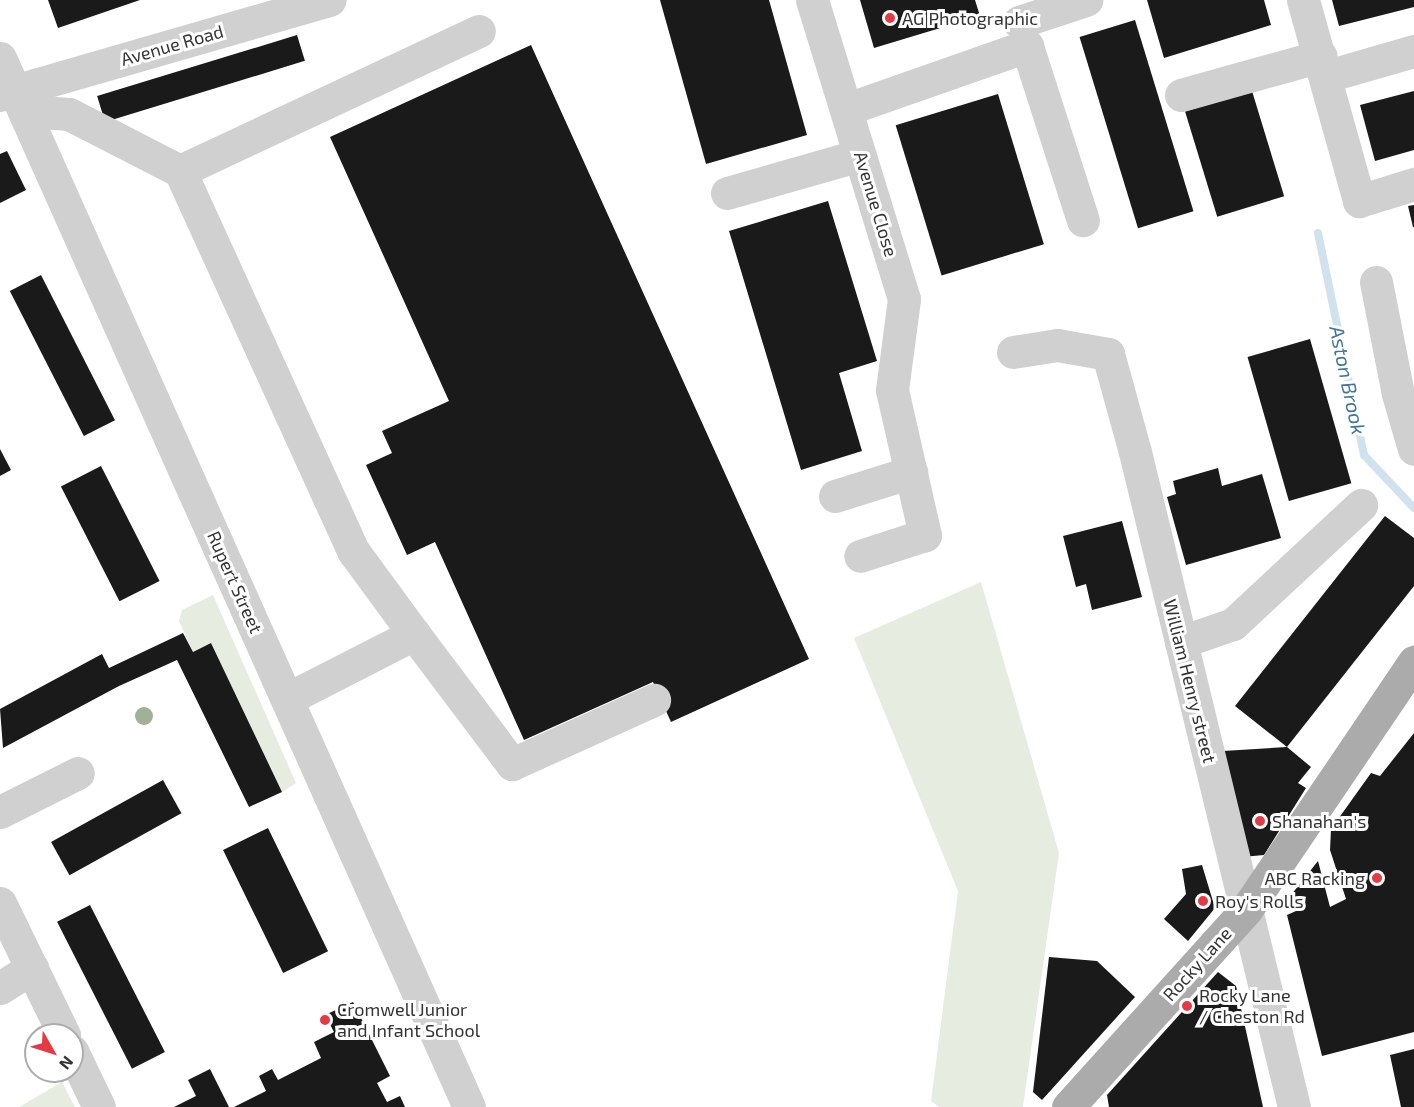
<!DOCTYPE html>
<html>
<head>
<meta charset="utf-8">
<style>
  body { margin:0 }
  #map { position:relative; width:1414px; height:1107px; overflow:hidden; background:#fff; font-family:"Exo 2",sans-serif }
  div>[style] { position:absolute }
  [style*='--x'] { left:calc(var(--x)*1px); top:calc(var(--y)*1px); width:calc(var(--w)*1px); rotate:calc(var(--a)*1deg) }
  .green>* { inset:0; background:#e6ecdf }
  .stream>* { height:8px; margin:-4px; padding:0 4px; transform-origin:4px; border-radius:4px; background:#cfe2ee }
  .building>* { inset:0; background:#1a1a1a; transform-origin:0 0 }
  .minor>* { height:33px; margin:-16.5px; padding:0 16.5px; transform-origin:16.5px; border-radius:16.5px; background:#d0d0d0 }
  .major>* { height:33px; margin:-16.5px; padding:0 16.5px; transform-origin:16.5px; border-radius:16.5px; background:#ababab }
  .trees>* { width:18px; height:18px; margin:-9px; border-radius:50%; background:#a2b095 }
  .dots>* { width:16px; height:16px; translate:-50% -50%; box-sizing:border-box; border:3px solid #fff; border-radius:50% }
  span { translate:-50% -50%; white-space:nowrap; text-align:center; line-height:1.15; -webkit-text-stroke:6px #fff; paint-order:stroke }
  .poi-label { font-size:18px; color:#333 }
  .left { translate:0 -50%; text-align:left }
  .right { translate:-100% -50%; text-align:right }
  .street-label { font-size:18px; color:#333 }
  .water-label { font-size:20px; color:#3f7597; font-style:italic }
  .north { position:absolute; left:24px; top:1023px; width:60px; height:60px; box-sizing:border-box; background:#fff; border:2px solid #adadad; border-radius:50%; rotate:129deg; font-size:16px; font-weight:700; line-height:24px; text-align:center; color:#333 }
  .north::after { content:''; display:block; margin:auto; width:21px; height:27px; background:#e63946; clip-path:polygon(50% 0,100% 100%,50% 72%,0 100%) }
</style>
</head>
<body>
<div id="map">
  <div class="green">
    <i style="clip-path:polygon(981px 582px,1059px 853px,1023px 1107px,939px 1107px,931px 1101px,958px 891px,854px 638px)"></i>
    <i style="clip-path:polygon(213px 595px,296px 783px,282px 792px,211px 643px,193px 652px,179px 621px,182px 610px)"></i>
    <i style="clip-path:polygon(62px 1082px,75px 1107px,19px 1107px)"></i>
  </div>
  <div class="stream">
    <i style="--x:1318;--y:233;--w:227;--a:78.3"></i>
    <i style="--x:1364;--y:455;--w:73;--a:46.7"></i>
  </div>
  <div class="building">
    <i style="clip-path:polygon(48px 0,140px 0,58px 28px)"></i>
    <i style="clip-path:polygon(660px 0,769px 0,807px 135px,706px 164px)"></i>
    <i style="clip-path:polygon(860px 0,975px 0,980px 16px,874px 48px)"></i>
    <i style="clip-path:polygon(1147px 0,1264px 0,1271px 25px,1164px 58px)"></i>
    <i style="clip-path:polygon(1332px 0,1414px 0,1414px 7px,1339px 26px)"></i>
    <i style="left:1135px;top:20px;width:200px;height:58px;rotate:73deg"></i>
    <i style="left:297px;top:35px;width:27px;height:209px;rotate:73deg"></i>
    <i style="clip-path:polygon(531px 45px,809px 659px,671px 722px,653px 682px,524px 740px,435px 542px,407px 555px,366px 465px,392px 453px,382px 431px,449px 401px,330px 137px)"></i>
    <i style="left:1252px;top:91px;width:110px;height:70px;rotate:73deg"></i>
    <i style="clip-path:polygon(1414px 91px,1414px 150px,1375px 161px,1360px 105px)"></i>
    <i style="left:998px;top:94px;width:157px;height:107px;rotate:73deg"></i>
    <i style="clip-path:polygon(7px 151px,26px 190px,0 203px,0 154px)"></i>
    <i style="clip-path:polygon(828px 201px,877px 361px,839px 373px,862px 451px,801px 470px,729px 231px)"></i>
    <i style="clip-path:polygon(1414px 205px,1414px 227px,1413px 227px,1408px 206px)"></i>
    <i style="left:41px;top:275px;width:163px;height:35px;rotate:63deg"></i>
    <i style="left:1310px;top:339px;width:150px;height:65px;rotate:74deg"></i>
    <i style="clip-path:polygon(0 449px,11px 470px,0 476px)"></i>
    <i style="left:101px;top:466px;width:129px;height:45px;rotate:63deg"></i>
    <i style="clip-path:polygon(1218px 468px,1222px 486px,1262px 474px,1281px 538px,1186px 565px,1167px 497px,1176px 494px,1173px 481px)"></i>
    <i style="clip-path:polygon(1385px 516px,1414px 538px,1414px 586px,1287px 747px,1235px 706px)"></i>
    <i style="clip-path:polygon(1122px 521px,1142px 597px,1092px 610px,1086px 584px,1076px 587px,1063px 536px)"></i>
    <i style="clip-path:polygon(183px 633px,193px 652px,211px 643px,282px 792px,249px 807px,177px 660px,119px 686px,3px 748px,0 709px,102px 654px,109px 668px)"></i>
    <i style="clip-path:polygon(1414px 733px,1414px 1032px,1322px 1056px,1287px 915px,1296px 911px,1291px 895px,1318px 861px,1330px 907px,1346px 899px,1330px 850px,1331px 829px,1371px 773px,1380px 776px)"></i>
    <i style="clip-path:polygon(1287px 747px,1311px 767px,1298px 783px,1306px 788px,1264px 855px,1242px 857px,1223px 751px)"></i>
    <i style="left:163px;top:780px;width:38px;height:128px;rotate:61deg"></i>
    <i style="left:268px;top:828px;width:137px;height:50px;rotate:64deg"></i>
    <i style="clip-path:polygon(1202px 865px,1215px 908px,1188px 941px,1164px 919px,1186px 894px,1182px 869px)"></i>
    <i style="left:90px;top:905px;width:165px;height:37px;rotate:63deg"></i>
    <i style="clip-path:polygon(1049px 957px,1097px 961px,1135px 997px,1042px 1100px,1033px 1092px)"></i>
    <i style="clip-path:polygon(1218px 972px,1236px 986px,1263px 1107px,1109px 1107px,1107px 1095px)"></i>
    <i style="clip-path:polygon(353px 1002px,390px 1076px,377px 1083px,387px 1102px,400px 1096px,405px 1107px,234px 1107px,266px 1091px,259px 1076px,272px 1069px,278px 1080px,321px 1058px,314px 1042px,334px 1032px,325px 1015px)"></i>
    <i style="clip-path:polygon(1414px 1049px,1414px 1107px,1401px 1107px,1390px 1055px)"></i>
    <i style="clip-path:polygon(210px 1069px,229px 1107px,174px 1107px,196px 1096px,188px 1080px)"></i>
  </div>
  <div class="minor">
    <i style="--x:812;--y:0;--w:313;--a:72.9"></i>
    <i style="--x:904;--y:299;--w:92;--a:97.5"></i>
    <i style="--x:892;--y:390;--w:149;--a:77.2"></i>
    <i style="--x:925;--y:535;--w:68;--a:162.1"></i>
    <i style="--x:1303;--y:0;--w:209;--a:74.4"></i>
    <i style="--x:1359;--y:201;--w:58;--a:-17.2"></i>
    <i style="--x:1019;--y:22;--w:71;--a:-18.2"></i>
    <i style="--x:0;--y:58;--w:1149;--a:65.91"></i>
    <i style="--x:1327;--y:76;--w:91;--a:-16"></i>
    <i style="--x:0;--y:95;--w:343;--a:-16.1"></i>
    <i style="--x:1181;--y:95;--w:145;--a:-15.6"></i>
    <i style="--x:847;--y:109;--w:191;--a:-19.3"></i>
    <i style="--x:1027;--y:46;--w:183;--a:72.2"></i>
    <i style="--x:26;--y:111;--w:43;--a:4"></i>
    <i style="--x:69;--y:114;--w:125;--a:27.2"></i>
    <i style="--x:180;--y:171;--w:419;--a:65.5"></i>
    <i style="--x:354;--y:552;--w:102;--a:53.8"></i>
    <i style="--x:180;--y:171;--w:330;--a:-25.1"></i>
    <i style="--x:727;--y:193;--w:138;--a:-15.9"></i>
    <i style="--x:1376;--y:282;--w:114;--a:78.9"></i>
    <i style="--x:1398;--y:394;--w:57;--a:73.8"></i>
    <i style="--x:1013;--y:352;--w:45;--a:-9"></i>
    <i style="--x:1057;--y:345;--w:52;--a:10"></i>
    <i style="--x:1108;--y:354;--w:102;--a:74.6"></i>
    <i style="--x:1135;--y:452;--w:674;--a:76.36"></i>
    <i style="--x:835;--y:496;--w:80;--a:-17.5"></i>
    <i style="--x:1181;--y:642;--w:55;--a:-19.1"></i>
    <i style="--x:1233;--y:624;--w:175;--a:-42.9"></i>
    <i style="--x:287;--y:699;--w:143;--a:-27.1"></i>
    <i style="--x:414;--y:634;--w:163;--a:53"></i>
    <i style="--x:512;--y:764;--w:156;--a:-24.3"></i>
    <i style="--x:0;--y:812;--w:87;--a:-26.6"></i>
    <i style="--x:0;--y:903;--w:147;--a:64.1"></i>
    <i style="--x:0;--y:988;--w:38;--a:-32"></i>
    <i style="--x:72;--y:1051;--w:62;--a:64.3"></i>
  </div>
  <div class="major">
    <i style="--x:1068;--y:1107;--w:266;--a:-47.9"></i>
    <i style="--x:1246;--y:910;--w:300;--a:-55.9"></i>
  </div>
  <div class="trees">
    <i style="left:144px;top:716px"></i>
  </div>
  <div class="dots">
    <i style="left:890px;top:18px;background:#e63946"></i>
    <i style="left:1260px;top:821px;background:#e63946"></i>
    <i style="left:1377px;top:878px;background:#e63946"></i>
    <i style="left:1203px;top:901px;background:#e63946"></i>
    <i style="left:1187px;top:1006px;background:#e63946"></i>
    <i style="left:325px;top:1020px;background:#e63946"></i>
  </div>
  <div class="poi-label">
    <span class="left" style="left:902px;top:18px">AG Photographic</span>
    <span class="left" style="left:1272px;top:821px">Shanahan's</span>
    <span class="right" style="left:1365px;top:878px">ABC Racking</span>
    <span class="left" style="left:1215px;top:901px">Roy's Rolls</span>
    <span class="left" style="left:1199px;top:1006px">Rocky Lane<br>/ Cheston Rd</span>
    <span class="left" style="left:337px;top:1020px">Cromwell Junior<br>and Infant School</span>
  </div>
  <div class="street-label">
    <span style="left:172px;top:45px;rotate:-16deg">Avenue Road</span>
    <span style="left:876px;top:204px;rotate:73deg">Avenue Close</span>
    <span style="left:235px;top:582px;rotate:66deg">Rupert Street</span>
    <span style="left:1190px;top:681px;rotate:76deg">William Henry street</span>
    <span style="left:1197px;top:964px;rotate:-48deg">Rocky Lane</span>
  </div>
  <div class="water-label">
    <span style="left:1348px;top:380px;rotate:78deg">Aston Brook</span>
  </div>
  <div class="north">N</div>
</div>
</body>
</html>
